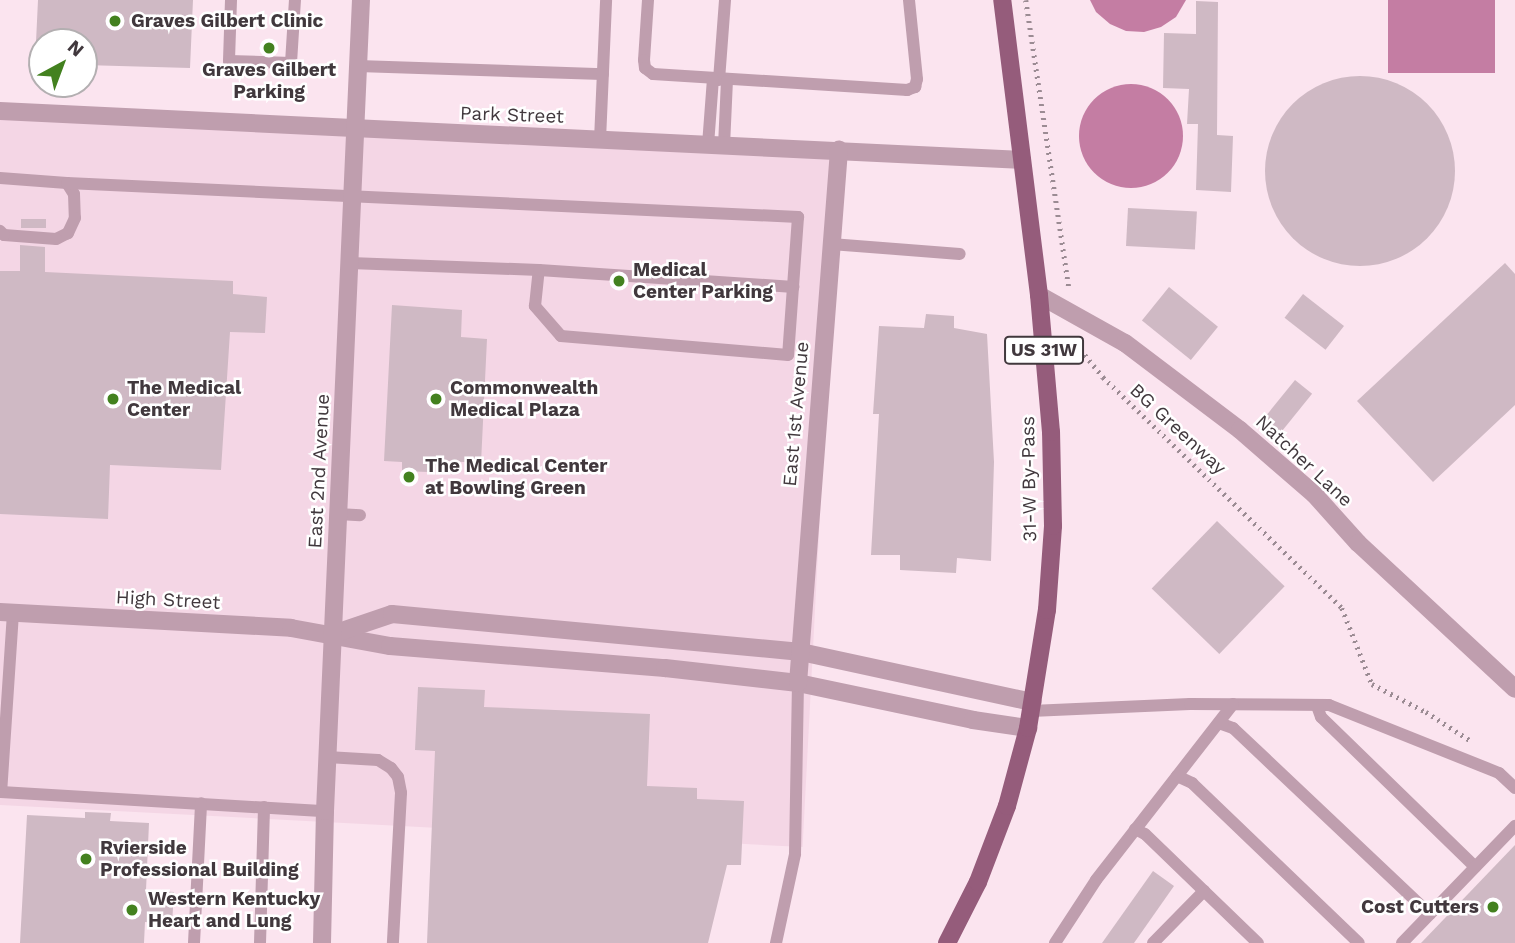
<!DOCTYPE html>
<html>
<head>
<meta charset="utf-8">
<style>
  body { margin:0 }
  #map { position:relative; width:1515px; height:943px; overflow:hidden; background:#fbe4ef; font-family:"Work Sans",sans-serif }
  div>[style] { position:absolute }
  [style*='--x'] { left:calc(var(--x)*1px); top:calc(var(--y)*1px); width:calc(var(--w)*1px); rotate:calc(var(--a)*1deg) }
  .built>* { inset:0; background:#f4d6e5; transform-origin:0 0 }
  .water>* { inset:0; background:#c47da3; transform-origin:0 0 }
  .round { border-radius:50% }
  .building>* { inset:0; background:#cfb9c4; transform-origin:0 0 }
  .path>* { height:4.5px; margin-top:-2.25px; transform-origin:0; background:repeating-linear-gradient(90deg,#9b8b93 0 2px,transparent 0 7px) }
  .lane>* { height:12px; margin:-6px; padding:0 6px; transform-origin:6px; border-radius:6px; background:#bf9eae }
  .street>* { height:18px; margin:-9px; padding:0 9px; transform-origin:9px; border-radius:9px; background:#bf9eae }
  .primary>* { height:18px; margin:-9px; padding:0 9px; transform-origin:9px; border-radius:9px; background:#955c7b }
  .dots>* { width:19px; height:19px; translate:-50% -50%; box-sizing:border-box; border:4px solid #fff; border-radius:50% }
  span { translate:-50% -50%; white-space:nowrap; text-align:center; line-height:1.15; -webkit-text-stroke:5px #fff; paint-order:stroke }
  .shield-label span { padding:2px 5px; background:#fff; border:2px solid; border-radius:5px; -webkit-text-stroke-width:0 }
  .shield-label { font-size:18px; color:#41383d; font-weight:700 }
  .poi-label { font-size:19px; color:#41383d; font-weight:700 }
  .left { translate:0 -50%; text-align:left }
  .right { translate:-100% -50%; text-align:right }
  .street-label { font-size:19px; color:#41383d }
  .north { position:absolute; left:28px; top:28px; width:70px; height:70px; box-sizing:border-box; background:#fff; border:2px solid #b3afb1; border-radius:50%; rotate:41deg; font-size:19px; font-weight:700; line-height:28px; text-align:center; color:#41383d }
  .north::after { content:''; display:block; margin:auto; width:24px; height:32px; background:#43811f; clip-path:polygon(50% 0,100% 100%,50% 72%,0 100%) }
</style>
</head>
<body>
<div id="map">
  <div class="built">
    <i style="left:0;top:111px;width:840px;height:693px;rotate:3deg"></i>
  </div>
  <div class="water">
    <i style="clip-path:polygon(1090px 0,1186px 0,1176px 17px,1161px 27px,1144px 32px,1126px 31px,1110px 24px,1096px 12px)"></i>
    <i style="left:1388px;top:0;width:107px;height:73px"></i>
    <i class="round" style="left:1079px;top:84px;width:104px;height:104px"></i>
  </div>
  <div class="building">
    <i style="clip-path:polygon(38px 0,193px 0,190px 68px,84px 65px,84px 42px,36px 42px)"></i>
    <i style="clip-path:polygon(1196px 1px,1218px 2px,1217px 135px,1233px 136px,1231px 192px,1196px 190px,1198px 124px,1187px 124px,1189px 89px,1163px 88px,1164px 33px,1196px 34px)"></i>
    <i class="round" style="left:1265px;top:76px;width:190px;height:190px"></i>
    <i style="left:1128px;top:208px;width:69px;height:38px;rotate:3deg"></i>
    <i style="left:21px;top:219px;width:25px;height:9px"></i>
    <i style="clip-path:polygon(20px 245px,45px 247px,45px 272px,233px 281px,233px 294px,267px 297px,265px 333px,230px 332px,221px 470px,110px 465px,108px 519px,0 514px,0 271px,20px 271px)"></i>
    <i style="clip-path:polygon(1505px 263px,1515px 274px,1515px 405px,1433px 482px,1357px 401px)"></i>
    <i style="left:1169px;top:287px;width:63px;height:43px;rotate:39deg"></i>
    <i style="left:1303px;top:294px;width:52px;height:30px;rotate:38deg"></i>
    <i style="clip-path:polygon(392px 305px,462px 310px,461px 337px,487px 339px,481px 463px,428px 460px,428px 472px,402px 471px,402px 462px,384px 461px)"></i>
    <i style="clip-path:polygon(926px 314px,954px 316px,954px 328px,987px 334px,994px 462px,991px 561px,957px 558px,956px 573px,900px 570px,900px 555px,871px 555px,879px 414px,873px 414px,879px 326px,924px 328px)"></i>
    <i style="left:1295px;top:380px;width:22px;height:50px;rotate:39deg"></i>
    <i style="left:1217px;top:521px;width:94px;height:94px;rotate:44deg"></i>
    <i style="clip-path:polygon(418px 687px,485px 690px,484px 707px,650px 714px,647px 786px,697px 788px,697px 799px,744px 801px,741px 865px,727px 865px,708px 943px,427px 943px,435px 751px,415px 750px)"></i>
    <i style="clip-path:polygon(85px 812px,111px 813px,110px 821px,149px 823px,146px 890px,174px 892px,172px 924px,145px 922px,144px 943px,20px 943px,27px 815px,85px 818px)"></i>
    <i style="clip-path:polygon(1515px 845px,1515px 943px,1421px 943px)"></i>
    <i style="clip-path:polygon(1153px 871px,1174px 886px,1134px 943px,1102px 943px)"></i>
  </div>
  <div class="path">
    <i style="--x:1026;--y:0;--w:292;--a:81.5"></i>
    <i style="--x:1075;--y:336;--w:8;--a:83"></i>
    <i style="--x:1076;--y:344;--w:43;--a:50.7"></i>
    <i style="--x:1103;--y:377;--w:332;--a:44"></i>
    <i style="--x:1342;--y:608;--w:82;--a:68.5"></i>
    <i style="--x:1372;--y:684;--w:61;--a:27.4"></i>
    <i style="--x:1426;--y:712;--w:54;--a:32.8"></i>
  </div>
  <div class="lane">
    <i style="--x:231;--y:0;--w:61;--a:91.9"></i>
    <i style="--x:229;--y:61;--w:62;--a:1.8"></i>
    <i style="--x:291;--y:63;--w:63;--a:-86.4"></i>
    <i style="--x:648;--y:0;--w:60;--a:93.8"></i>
    <i style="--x:644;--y:60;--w:8;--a:83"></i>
    <i style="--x:645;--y:68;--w:10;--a:37"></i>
    <i style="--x:653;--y:74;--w:255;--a:3.6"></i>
    <i style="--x:907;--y:90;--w:9;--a:-21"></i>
    <i style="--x:915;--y:87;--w:8;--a:-76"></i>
    <i style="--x:917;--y:79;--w:79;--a:-95.8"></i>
    <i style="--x:358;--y:66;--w:245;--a:1.9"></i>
    <i style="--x:719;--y:80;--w:80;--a:-85.7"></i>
    <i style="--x:600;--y:140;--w:140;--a:-87.5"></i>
    <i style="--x:708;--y:145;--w:66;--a:-85.7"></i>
    <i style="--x:724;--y:146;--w:65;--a:-87.4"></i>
    <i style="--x:0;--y:178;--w:67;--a:4.3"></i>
    <i style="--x:67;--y:183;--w:13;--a:58"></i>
    <i style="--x:74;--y:194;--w:24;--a:88"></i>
    <i style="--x:75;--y:218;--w:17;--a:115"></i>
    <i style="--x:68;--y:233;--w:13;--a:153"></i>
    <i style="--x:56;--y:239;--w:52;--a:-175.6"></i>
    <i style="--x:4;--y:235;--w:6;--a:-135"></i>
    <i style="--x:67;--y:183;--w:732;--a:2.66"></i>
    <i style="--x:798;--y:217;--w:138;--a:94.1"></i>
    <i style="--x:788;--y:355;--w:228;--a:-175.2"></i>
    <i style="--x:561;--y:336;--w:40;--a:-131"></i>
    <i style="--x:535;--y:306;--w:36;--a:-84"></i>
    <i style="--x:539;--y:270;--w:189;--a:-177.9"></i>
    <i style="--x:831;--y:244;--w:129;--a:4.4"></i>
    <i style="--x:539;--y:270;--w:255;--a:3.8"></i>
    <i style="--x:338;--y:514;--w:22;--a:3"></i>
    <i style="--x:13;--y:613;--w:179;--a:93.8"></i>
    <i style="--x:1;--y:792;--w:325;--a:3.4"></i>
    <i style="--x:1317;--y:706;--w:12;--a:70"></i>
    <i style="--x:1321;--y:717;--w:215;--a:44.2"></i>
    <i style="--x:1031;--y:711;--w:159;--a:-2.5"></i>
    <i style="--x:1190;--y:704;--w:139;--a:0.4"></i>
    <i style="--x:1329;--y:705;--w:183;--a:21.8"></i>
    <i style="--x:1499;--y:773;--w:22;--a:43"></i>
    <i style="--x:1219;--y:723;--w:15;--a:20"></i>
    <i style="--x:1233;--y:728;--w:271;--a:43.4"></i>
    <i style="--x:327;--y:757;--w:51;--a:3.4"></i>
    <i style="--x:378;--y:760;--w:15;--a:32"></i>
    <i style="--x:391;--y:768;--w:11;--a:52"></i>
    <i style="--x:398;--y:777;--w:16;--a:79"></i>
    <i style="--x:401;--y:793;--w:150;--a:93.1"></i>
    <i style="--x:1177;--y:776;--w:17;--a:25"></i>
    <i style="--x:1192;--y:783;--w:231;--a:43.8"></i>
    <i style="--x:1135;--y:829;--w:11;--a:27"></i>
    <i style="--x:1145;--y:834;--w:157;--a:44"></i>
    <i style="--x:194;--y:943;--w:140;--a:-87.1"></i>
    <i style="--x:260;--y:943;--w:136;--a:-88.3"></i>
    <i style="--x:776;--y:943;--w:91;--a:-77.9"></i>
    <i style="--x:795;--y:854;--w:171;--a:-89"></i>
    <i style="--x:1055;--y:943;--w:75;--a:-56.9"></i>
    <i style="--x:1096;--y:880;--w:223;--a:-52.1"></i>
    <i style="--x:1153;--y:943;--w:73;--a:-45.6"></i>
    <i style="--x:1402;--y:943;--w:163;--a:-46"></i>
  </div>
  <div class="street">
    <i style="--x:0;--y:111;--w:1023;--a:2.74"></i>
    <i style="--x:1039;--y:295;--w:98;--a:29.2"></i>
    <i style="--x:1125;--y:343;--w:144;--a:37.1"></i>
    <i style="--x:1240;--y:430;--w:98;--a:40.9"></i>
    <i style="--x:1314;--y:494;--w:66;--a:48.1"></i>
    <i style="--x:1358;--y:543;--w:214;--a:42.9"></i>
    <i style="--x:0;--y:612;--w:291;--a:3.1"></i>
    <i style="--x:291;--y:628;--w:101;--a:10.3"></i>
    <i style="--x:390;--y:646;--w:276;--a:4.6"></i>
    <i style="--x:665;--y:668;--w:134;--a:6.4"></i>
    <i style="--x:798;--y:683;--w:179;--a:11.9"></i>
    <i style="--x:973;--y:720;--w:56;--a:8.3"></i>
    <i style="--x:333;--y:634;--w:62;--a:-18.7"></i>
    <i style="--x:392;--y:614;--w:411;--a:5.3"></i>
    <i style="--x:801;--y:652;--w:237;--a:12.2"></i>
    <i style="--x:798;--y:683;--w:535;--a:-85.6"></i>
    <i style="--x:322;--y:943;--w:132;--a:-88.7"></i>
    <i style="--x:325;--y:811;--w:812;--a:-87.46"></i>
  </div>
  <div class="primary">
    <i style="--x:947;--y:943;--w:68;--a:-63.1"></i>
    <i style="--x:978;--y:882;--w:81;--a:-69.1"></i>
    <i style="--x:1007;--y:806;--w:81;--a:-74.9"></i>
    <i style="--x:1028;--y:728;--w:120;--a:-80.9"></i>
    <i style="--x:1047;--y:610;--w:84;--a:-85.9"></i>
    <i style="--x:1053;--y:526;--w:94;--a:-91.2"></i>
    <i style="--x:1051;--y:432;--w:138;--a:-95"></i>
    <i style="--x:1039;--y:295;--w:297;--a:-97.1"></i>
  </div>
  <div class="dots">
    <i style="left:115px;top:21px;background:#43811f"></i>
    <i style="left:269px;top:48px;background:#43811f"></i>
    <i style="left:619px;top:281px;background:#43811f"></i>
    <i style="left:113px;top:399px;background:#43811f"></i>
    <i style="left:436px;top:399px;background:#43811f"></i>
    <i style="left:409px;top:477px;background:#43811f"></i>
    <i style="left:86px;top:859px;background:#43811f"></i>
    <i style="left:1493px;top:907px;background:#43811f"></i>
    <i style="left:132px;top:910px;background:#43811f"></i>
  </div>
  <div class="shield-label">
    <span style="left:1044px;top:350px">US 31W</span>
  </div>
  <div class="poi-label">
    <span class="left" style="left:131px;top:21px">Graves Gilbert Clinic</span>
    <span style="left:269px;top:81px">Graves Gilbert<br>Parking</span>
    <span class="left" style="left:633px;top:281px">Medical<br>Center Parking</span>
    <span class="left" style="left:127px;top:399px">The Medical<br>Center</span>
    <span class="left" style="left:450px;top:399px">Commonwealth<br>Medical Plaza</span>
    <span class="left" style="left:425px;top:477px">The Medical Center<br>at Bowling Green</span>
    <span class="left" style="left:100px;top:859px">Rvierside<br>Professional Building</span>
    <span class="left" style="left:148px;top:910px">Western Kentucky<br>Heart and Lung</span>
    <span class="right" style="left:1479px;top:907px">Cost Cutters</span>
  </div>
  <div class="street-label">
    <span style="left:512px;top:115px;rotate:2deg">Park Street</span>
    <span style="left:796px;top:414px;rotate:-85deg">East 1st Avenue</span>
    <span style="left:1178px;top:429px;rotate:43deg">BG Greenway</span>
    <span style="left:1304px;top:461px;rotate:43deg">Natcher Lane</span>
    <span style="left:319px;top:471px;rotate:-87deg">East 2nd Avenue</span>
    <span style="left:1029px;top:479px;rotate:-91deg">31-W By-Pass</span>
    <span style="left:168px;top:600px;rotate:3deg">High Street</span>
  </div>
  <div class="north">N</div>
</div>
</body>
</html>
